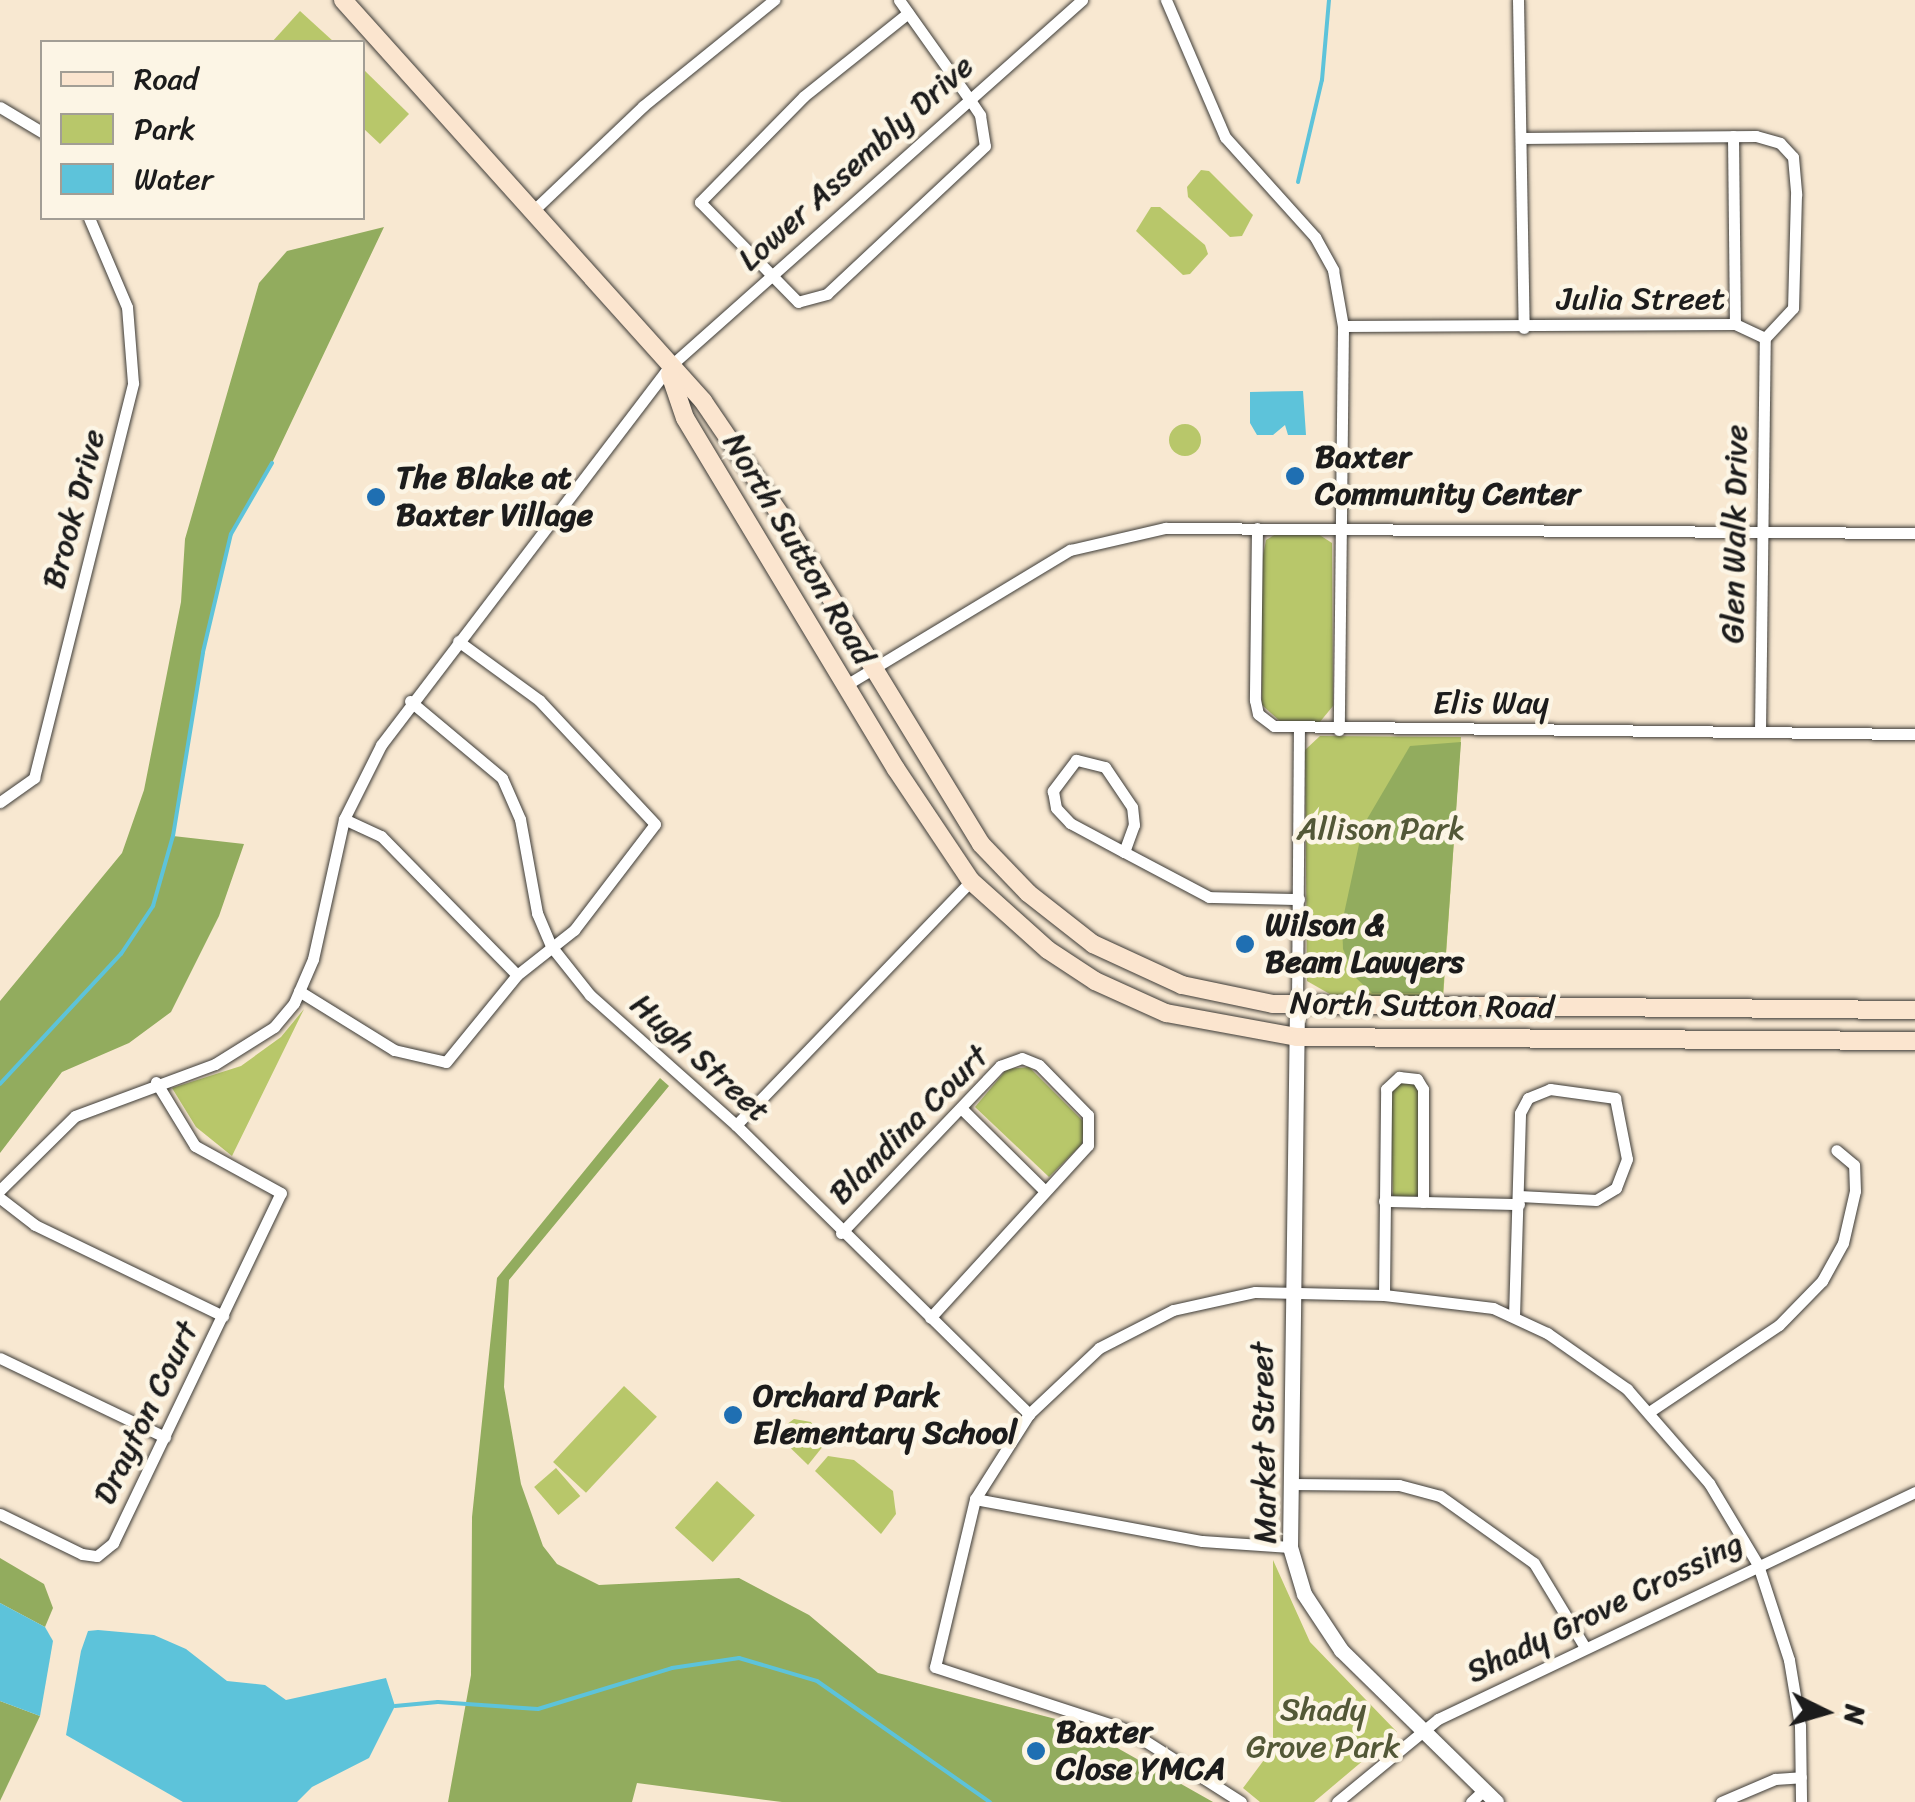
<!DOCTYPE html>
<html>
<head>
<meta charset="utf-8">
<style>
  body { margin:0 }
  #map { position:relative; width:1915px; height:1802px; overflow:hidden; background:#f8e8d1; font-family:Sriracha,sans-serif }
  div>[style] { position:absolute }
  [style*='--x'] { left:calc(var(--x)*1px); top:calc(var(--y)*1px); width:calc(var(--w)*1px); rotate:calc(var(--a)*1deg) }
  .green>* { inset:0; background:#b8c76a; transform-origin:0 0 }
  .round { border-radius:50% }
  .forest>* { inset:0; background:#92ac5e }
  .water>* { inset:0; background:#5dc3da }
  .stream>* { height:4px; margin:-2px; padding:0 2px; transform-origin:2px; border-radius:2px; background:#5dc3da }
  .roads { filter:drop-shadow(0 0 2px #3d3b37) drop-shadow(0 0 2px #3d3b37) }
  .minor>* { height:11px; margin:-5.5px; padding:0 5.5px; transform-origin:5.5px; border-radius:5.5px; background:#fff }
  .tertiary>* { height:15px; margin:-7.5px; padding:0 7.5px; transform-origin:7.5px; border-radius:7.5px; background:#fff }
  .secondary>* { height:18px; margin:-9px; padding:0 9px; transform-origin:9px; border-radius:9px; background:#fbe5cf }
  .dots>* { width:28px; height:28px; translate:-50% -50%; box-sizing:border-box; border:5px solid #fcf5e5; border-radius:50% }
  span { translate:-50% -50%; white-space:nowrap; text-align:center; line-height:1.15; -webkit-text-stroke:9px #fcf5e5; paint-order:stroke }
  .street-label { font-size:32px; color:#1c1c1c }
  .poi-label { font-size:32px; color:#1c1c1c; font-weight:700 }
  .left { translate:0 -50%; text-align:left }
  .park-label { font-size:32px; color:#535837 }
  .legend { position:absolute; left:40px; top:40px; width:325px; height:180px; box-sizing:border-box; background:#fcf5e5; border:2px solid #a29e95; margin:0; padding:12px 18px; list-style:none; font-size:30px; color:#1c1c1c }
  .legend li { display:flex; align-items:center; gap:20px; height:50px }
  .legend b { width:50px; border:2px solid #a29e95 }
  .north { position:absolute; left:1775px; top:1662px; width:100px; height:100px; -webkit-text-stroke:8px #fcf5e5; paint-order:stroke; rotate:95deg; font-size:28px; font-weight:700; line-height:40px; text-align:center; color:#1c1c1c }
  .north::after { content:''; display:block; margin:auto; width:35px; height:45px; background:#1c1c1c; clip-path:polygon(50% 0,100% 100%,50% 72%,0 100%) }
</style>
</head>
<body>
<div id="map">
  <div class="green">
    <i style="clip-path:polygon(300px 11px,334px 42px,272px 42px)"></i>
    <i style="clip-path:polygon(363px 69px,409px 114px,380px 144px,363px 128px)"></i>
    <i style="clip-path:polygon(1201px 170px,1209px 171px,1253px 215px,1242px 236px,1230px 237px,1188px 197px,1187px 187px)"></i>
    <i style="clip-path:polygon(1151px 207px,1160px 207px,1205px 245px,1208px 254px,1190px 274px,1183px 275px,1136px 231px)"></i>
    <i class="round" style="left:1169px;top:424px;width:32px;height:32px"></i>
    <i style="clip-path:polygon(1276px 534px,1318px 534px,1332px 543px,1333px 706px,1319px 723px,1281px 722px,1262px 705px,1262px 561px,1266px 540px)"></i>
    <i style="clip-path:polygon(1320px 736px,1461px 737px,1443px 999px,1335px 997px,1307px 981px,1305px 750px)"></i>
    <i style="clip-path:polygon(304px 1009px,232px 1156px,196px 1127px,172px 1088px,241px 1066px,281px 1037px)"></i>
    <i style="clip-path:polygon(1029px 1067px,1084px 1122px,1082px 1144px,1049px 1177px,975px 1107px,1007px 1069px)"></i>
    <i style="clip-path:polygon(1412px 1082px,1419px 1089px,1418px 1196px,1393px 1198px,1390px 1091px,1396px 1083px)"></i>
    <i style="left:624px;top:1386px;width:45px;height:104px;rotate:43deg"></i>
    <i style="clip-path:polygon(794px 1419px,811px 1422px,824px 1445px,808px 1465px,775px 1433px)"></i>
    <i style="clip-path:polygon(828px 1456px,854px 1460px,893px 1491px,896px 1514px,881px 1534px,815px 1471px)"></i>
    <i style="left:556px;top:1468px;width:37px;height:29px;rotate:49deg"></i>
    <i style="left:717px;top:1481px;width:51px;height:63px;rotate:42deg"></i>
    <i style="clip-path:polygon(1273px 1560px,1310px 1642px,1397px 1732px,1314px 1802px,1260px 1802px,1243px 1788px,1273px 1748px)"></i>
  </div>
  <div class="forest">
    <i style="clip-path:polygon(384px 227px,272px 463px,231px 534px,203px 652px,173px 836px,244px 844px,219px 916px,171px 1012px,129px 1043px,62px 1072px,0 1153px,0 1001px,122px 853px,144px 790px,181px 602px,185px 539px,259px 283px,287px 251px)"></i>
    <i style="clip-path:polygon(1461px 742px,1443px 993px,1372px 993px,1355px 977px,1343px 949px,1342px 923px,1363px 826px,1410px 746px)"></i>
    <i style="clip-path:polygon(660px 1078px,669px 1086px,509px 1280px,504px 1387px,521px 1484px,543px 1546px,557px 1564px,599px 1585px,739px 1578px,809px 1615px,878px 1673px,1075px 1724px,1213px 1802px,782px 1802px,637px 1783px,632px 1802px,448px 1802px,471px 1675px,472px 1517px,497px 1278px)"></i>
    <i style="clip-path:polygon(0 1558px,44px 1584px,53px 1608px,45px 1627px,0 1603px)"></i>
    <i style="clip-path:polygon(0 1701px,40px 1716px,0 1801px)"></i>
  </div>
  <div class="water">
    <i style="clip-path:polygon(1303px 391px,1306px 435px,1288px 435px,1285px 425px,1273px 435px,1257px 435px,1250px 423px,1250px 392px)"></i>
    <i style="clip-path:polygon(0 1603px,45px 1627px,53px 1641px,40px 1716px,0 1701px)"></i>
    <i style="clip-path:polygon(98px 1630px,154px 1635px,186px 1649px,227px 1681px,265px 1685px,286px 1700px,386px 1678px,395px 1706px,369px 1758px,312px 1787px,297px 1802px,183px 1802px,66px 1735px,81px 1651px,88px 1631px)"></i>
  </div>
  <div class="stream">
    <i style="--x:1298;--y:182;--w:105;--a:-76.8"></i>
    <i style="--x:1322;--y:80;--w:80;--a:-85"></i>
    <i style="--x:0;--y:1084;--w:178;--a:-47.1"></i>
    <i style="--x:121;--y:954;--w:58;--a:-56.3"></i>
    <i style="--x:153;--y:906;--w:73;--a:-74.1"></i>
    <i style="--x:173;--y:836;--w:186;--a:-80.7"></i>
    <i style="--x:203;--y:652;--w:121;--a:-76.7"></i>
    <i style="--x:231;--y:534;--w:82;--a:-60"></i>
    <i style="--x:395;--y:1706;--w:43;--a:-5.3"></i>
    <i style="--x:438;--y:1702;--w:100;--a:4"></i>
    <i style="--x:538;--y:1709;--w:140;--a:-17"></i>
    <i style="--x:672;--y:1668;--w:68;--a:-8.5"></i>
    <i style="--x:739;--y:1658;--w:81;--a:16.4"></i>
    <i style="--x:817;--y:1681;--w:211;--a:35"></i>
  </div>
  <div class="roads">
    <div class="minor">
      <i style="--x:899;--y:0;--w:119;--a:54.6"></i>
      <i style="--x:968;--y:97;--w:22;--a:56"></i>
      <i style="--x:980;--y:115;--w:31;--a:81"></i>
      <i style="--x:985;--y:146;--w:216;--a:136.9"></i>
      <i style="--x:827;--y:294;--w:30;--a:165"></i>
      <i style="--x:798;--y:302;--w:140;--a:-134.4"></i>
      <i style="--x:700;--y:202;--w:148;--a:-45.5"></i>
      <i style="--x:804;--y:96;--w:133;--a:-38.6"></i>
      <i style="--x:1166;--y:0;--w:149;--a:66.7"></i>
      <i style="--x:1225;--y:137;--w:135;--a:48"></i>
      <i style="--x:1315;--y:237;--w:38;--a:61"></i>
      <i style="--x:1333;--y:270;--w:57;--a:79.9"></i>
      <i style="--x:1343;--y:326;--w:404;--a:90.6"></i>
      <i style="--x:1518;--y:0;--w:328;--a:89"></i>
      <i style="--x:0;--y:107;--w:49;--a:30.8"></i>
      <i style="--x:1733;--y:136;--w:188;--a:89.4"></i>
      <i style="--x:1521;--y:138;--w:235;--a:-0.5"></i>
      <i style="--x:1756;--y:136;--w:25;--a:16"></i>
      <i style="--x:1780;--y:143;--w:19;--a:47"></i>
      <i style="--x:1793;--y:157;--w:38;--a:85"></i>
      <i style="--x:1796;--y:195;--w:113;--a:91.5"></i>
      <i style="--x:1793;--y:308;--w:41;--a:133"></i>
      <i style="--x:535;--y:209;--w:149;--a:-43.6"></i>
      <i style="--x:643;--y:106;--w:169;--a:-39"></i>
      <i style="--x:1343;--y:326;--w:392;--a:-0.3"></i>
      <i style="--x:1735;--y:324;--w:33;--a:25"></i>
      <i style="--x:1257;--y:528;--w:172;--a:90.7"></i>
      <i style="--x:1255;--y:700;--w:14;--a:78"></i>
      <i style="--x:1258;--y:714;--w:20;--a:37"></i>
      <i style="--x:1274;--y:726;--w:641;--a:0.72"></i>
      <i style="--x:846;--y:685;--w:262;--a:-31.1"></i>
      <i style="--x:1070;--y:550;--w:98;--a:-13"></i>
      <i style="--x:1165;--y:528;--w:750;--a:0.38"></i>
      <i style="--x:410;--y:701;--w:120;--a:39.9"></i>
      <i style="--x:502;--y:778;--w:45;--a:66.3"></i>
      <i style="--x:520;--y:819;--w:96;--a:79.7"></i>
      <i style="--x:537;--y:913;--w:36;--a:67"></i>
      <i style="--x:551;--y:946;--w:63;--a:51.5"></i>
      <i style="--x:590;--y:995;--w:195;--a:41.7"></i>
      <i style="--x:736;--y:1125;--w:412;--a:44.6"></i>
      <i style="--x:1760;--y:731;--w:393;--a:-89.3"></i>
      <i style="--x:0;--y:802;--w:42;--a:-35.2"></i>
      <i style="--x:34;--y:778;--w:407;--a:-75.9"></i>
      <i style="--x:133;--y:383;--w:76;--a:-94.5"></i>
      <i style="--x:127;--y:307;--w:97;--a:-113.1"></i>
      <i style="--x:344;--y:819;--w:41;--a:24.7"></i>
      <i style="--x:381;--y:836;--w:194;--a:45.6"></i>
      <i style="--x:1124;--y:852;--w:29;--a:-70"></i>
      <i style="--x:1134;--y:825;--w:18;--a:-96"></i>
      <i style="--x:1132;--y:807;--w:48;--a:-124"></i>
      <i style="--x:1105;--y:767;--w:30;--a:-166"></i>
      <i style="--x:1076;--y:760;--w:39;--a:127"></i>
      <i style="--x:1053;--y:791;--w:17;--a:80"></i>
      <i style="--x:1056;--y:808;--w:21;--a:47"></i>
      <i style="--x:1070;--y:823;--w:61;--a:28.2"></i>
      <i style="--x:1124;--y:852;--w:96;--a:27.9"></i>
      <i style="--x:1209;--y:897;--w:90;--a:1.3"></i>
      <i style="--x:299;--y:991;--w:112;--a:31.8"></i>
      <i style="--x:394;--y:1050;--w:53;--a:13"></i>
      <i style="--x:446;--y:1062;--w:112;--a:-50.8"></i>
      <i style="--x:517;--y:975;--w:73;--a:-38.3"></i>
      <i style="--x:574;--y:930;--w:133;--a:-52.6"></i>
      <i style="--x:655;--y:824;--w:170;--a:-133.1"></i>
      <i style="--x:539;--y:700;--w:100;--a:-143.9"></i>
      <i style="--x:1297;--y:1006;--w:275;--a:-89.6"></i>
      <i style="--x:961;--y:1108;--w:118;--a:44.7"></i>
      <i style="--x:736;--y:1125;--w:339;--a:-46.1"></i>
      <i style="--x:0;--y:1190;--w:105;--a:-44.6"></i>
      <i style="--x:75;--y:1116;--w:149;--a:-20.4"></i>
      <i style="--x:215;--y:1064;--w:70;--a:-32.1"></i>
      <i style="--x:274;--y:1027;--w:31;--a:-50"></i>
      <i style="--x:294;--y:1003;--w:48;--a:-66.6"></i>
      <i style="--x:313;--y:959;--w:143;--a:-77.5"></i>
      <i style="--x:344;--y:819;--w:83;--a:-63.4"></i>
      <i style="--x:381;--y:745;--w:474;--a:-52.7"></i>
      <i style="--x:668;--y:368;--w:554;--a:-41.63"></i>
      <i style="--x:0;--y:1198;--w:44;--a:37.6"></i>
      <i style="--x:35;--y:1225;--w:209;--a:25.8"></i>
      <i style="--x:1384;--y:1201;--w:135;--a:1.3"></i>
      <i style="--x:841;--y:1233;--w:231;--a:-46.4"></i>
      <i style="--x:1000;--y:1066;--w:23;--a:-20"></i>
      <i style="--x:1022;--y:1058;--w:18;--a:22"></i>
      <i style="--x:1039;--y:1065;--w:70;--a:45.6"></i>
      <i style="--x:1088;--y:1115;--w:30;--a:90"></i>
      <i style="--x:1088;--y:1145;--w:234;--a:132.4"></i>
      <i style="--x:1384;--y:1295;--w:206;--a:-89.4"></i>
      <i style="--x:1386;--y:1089;--w:18;--a:-43"></i>
      <i style="--x:1399;--y:1077;--w:18;--a:6"></i>
      <i style="--x:1417;--y:1079;--w:12;--a:59"></i>
      <i style="--x:1423;--y:1089;--w:113;--a:90"></i>
      <i style="--x:1514;--y:1317;--w:204;--a:-88.3"></i>
      <i style="--x:1520;--y:1113;--w:17;--a:-62"></i>
      <i style="--x:1528;--y:1098;--w:24;--a:-22"></i>
      <i style="--x:1550;--y:1089;--w:66;--a:7.9"></i>
      <i style="--x:1615;--y:1098;--w:62;--a:78.9"></i>
      <i style="--x:1627;--y:1159;--w:31;--a:111"></i>
      <i style="--x:1616;--y:1188;--w:23;--a:149"></i>
      <i style="--x:1596;--y:1200;--w:77;--a:-177"></i>
      <i style="--x:0;--y:1358;--w:183;--a:25.6"></i>
      <i style="--x:1649;--y:1412;--w:156;--a:-33.8"></i>
      <i style="--x:1779;--y:1325;--w:62;--a:-45.7"></i>
      <i style="--x:1822;--y:1281;--w:43;--a:-61.1"></i>
      <i style="--x:1843;--y:1243;--w:53;--a:-77"></i>
      <i style="--x:1855;--y:1191;--w:26;--a:-92"></i>
      <i style="--x:1854;--y:1165;--w:23;--a:-140"></i>
      <i style="--x:1291;--y:1484;--w:108;--a:0.5"></i>
      <i style="--x:1399;--y:1485;--w:42;--a:15"></i>
      <i style="--x:1440;--y:1496;--w:115;--a:35.5"></i>
      <i style="--x:1534;--y:1563;--w:97;--a:58.9"></i>
      <i style="--x:975;--y:1499;--w:231;--a:10.5"></i>
      <i style="--x:1202;--y:1541;--w:88;--a:3.9"></i>
      <i style="--x:0;--y:1514;--w:91;--a:26"></i>
      <i style="--x:82;--y:1554;--w:15;--a:8"></i>
      <i style="--x:97;--y:1556;--w:21;--a:-39"></i>
      <i style="--x:113;--y:1543;--w:388;--a:-64.4"></i>
      <i style="--x:281;--y:1193;--w:98;--a:-151.3"></i>
      <i style="--x:195;--y:1146;--w:75;--a:-121.4"></i>
      <i style="--x:1241;--y:1802;--w:134;--a:-147.5"></i>
      <i style="--x:1128;--y:1730;--w:203;--a:-161.9"></i>
      <i style="--x:935;--y:1667;--w:173;--a:-76.6"></i>
      <i style="--x:975;--y:1499;--w:101;--a:-57.6"></i>
      <i style="--x:1029;--y:1414;--w:96;--a:-43.3"></i>
      <i style="--x:1099;--y:1348;--w:83;--a:-27.2"></i>
      <i style="--x:1173;--y:1310;--w:84;--a:-12.4"></i>
      <i style="--x:1255;--y:1292;--w:129;--a:1.3"></i>
      <i style="--x:1384;--y:1295;--w:110;--a:6.8"></i>
      <i style="--x:1493;--y:1308;--w:60;--a:24.8"></i>
      <i style="--x:1547;--y:1333;--w:98;--a:35"></i>
      <i style="--x:1627;--y:1389;--w:125;--a:48.9"></i>
      <i style="--x:1709;--y:1483;--w:96;--a:59.1"></i>
      <i style="--x:1758;--y:1565;--w:100;--a:71.9"></i>
      <i style="--x:1789;--y:1660;--w:67;--a:80.5"></i>
      <i style="--x:1800;--y:1726;--w:76;--a:89.2"></i>
      <i style="--x:1337;--y:1802;--w:131;--a:-39.4"></i>
      <i style="--x:1438;--y:1719;--w:528;--a:-25.45"></i>
      <i style="--x:1471;--y:1802;--w:18;--a:-43"></i>
      <i style="--x:1721;--y:1802;--w:59;--a:-23.1"></i>
      <i style="--x:1775;--y:1779;--w:26;--a:-4"></i>
    </div>
    <div class="tertiary">
      <i style="--x:1297;--y:1006;--w:541;--a:90.74"></i>
      <i style="--x:1290;--y:1547;--w:49;--a:73.4"></i>
      <i style="--x:1304;--y:1594;--w:67;--a:56.5"></i>
      <i style="--x:1341;--y:1650;--w:217;--a:44.4"></i>
    </div>
    <div class="secondary">
      <i style="--x:343;--y:0;--w:539;--a:48.08"></i>
      <i style="--x:703;--y:401;--w:135;--a:55.8"></i>
      <i style="--x:779;--y:513;--w:388;--a:58.6"></i>
      <i style="--x:981;--y:844;--w:68;--a:46.2"></i>
      <i style="--x:1028;--y:893;--w:83;--a:38.1"></i>
      <i style="--x:1093;--y:944;--w:98;--a:24.7"></i>
      <i style="--x:1182;--y:985;--w:93;--a:11.8"></i>
      <i style="--x:1273;--y:1004;--w:642;--a:0.54"></i>
      <i style="--x:670;--y:374;--w:46;--a:71.2"></i>
      <i style="--x:685;--y:418;--w:410;--a:59"></i>
      <i style="--x:896;--y:769;--w:135;--a:56.2"></i>
      <i style="--x:971;--y:881;--w:103;--a:41.9"></i>
      <i style="--x:1048;--y:950;--w:56;--a:33.4"></i>
      <i style="--x:1095;--y:981;--w:78;--a:24.3"></i>
      <i style="--x:1166;--y:1013;--w:133;--a:10.4"></i>
      <i style="--x:1297;--y:1037;--w:618;--a:0.37"></i>
    </div>
  </div>
  <div class="dots">
    <i style="left:1295px;top:476px;background:#1f6fb2"></i>
    <i style="left:376px;top:497px;background:#1f6fb2"></i>
    <i style="left:1245px;top:944px;background:#1f6fb2"></i>
    <i style="left:733px;top:1415px;background:#1f6fb2"></i>
    <i style="left:1036px;top:1751px;background:#1f6fb2"></i>
  </div>
  <div class="street-label">
    <span style="left:856px;top:163px;rotate:-42deg">Lower Assembly Drive</span>
    <span style="left:1641px;top:299px">Julia Street</span>
    <span style="left:74px;top:509px;rotate:-75deg">Brook Drive</span>
    <span style="left:1735px;top:534px;rotate:-89deg">Glen Walk Drive</span>
    <span style="left:799px;top:549px;rotate:59deg">North Sutton Road</span>
    <span style="left:1491px;top:703px">Elis Way</span>
    <span style="left:1422px;top:1006px;rotate:1deg">North Sutton Road</span>
    <span style="left:700px;top:1058px;rotate:42deg">Hugh Street</span>
    <span style="left:909px;top:1125px;rotate:-45deg">Blandina Court</span>
    <span style="left:146px;top:1413px;rotate:-64deg">Drayton Court</span>
    <span style="left:1264px;top:1443px;rotate:-91deg">Market Street</span>
    <span style="left:1605px;top:1608px;rotate:-26deg">Shady Grove Crossing</span>
  </div>
  <div class="poi-label">
    <span class="left" style="left:1315px;top:476px">Baxter<br>Community Center</span>
    <span class="left" style="left:396px;top:497px">The Blake at<br>Baxter Village</span>
    <span class="left" style="left:1265px;top:944px">Wilson &amp;<br>Beam Lawyers</span>
    <span class="left" style="left:753px;top:1415px">Orchard Park<br>Elementary School</span>
    <span class="left" style="left:1056px;top:1751px">Baxter<br>Close YMCA</span>
  </div>
  <div class="park-label">
    <span style="left:1381px;top:829px">Allison Park</span>
    <span style="left:1323px;top:1729px">Shady<br>Grove Park</span>
  </div>
  <ul class="legend">
  <li><b style="height:12px;background:#fbe5cf"></b>Road</li>
  <li><b style="height:28px;background:#b8c76a"></b>Park</li>
  <li><b style="height:28px;background:#5dc3da"></b>Water</li>
  </ul>
  <div class="north">N</div>
</div>
</body>
</html>
